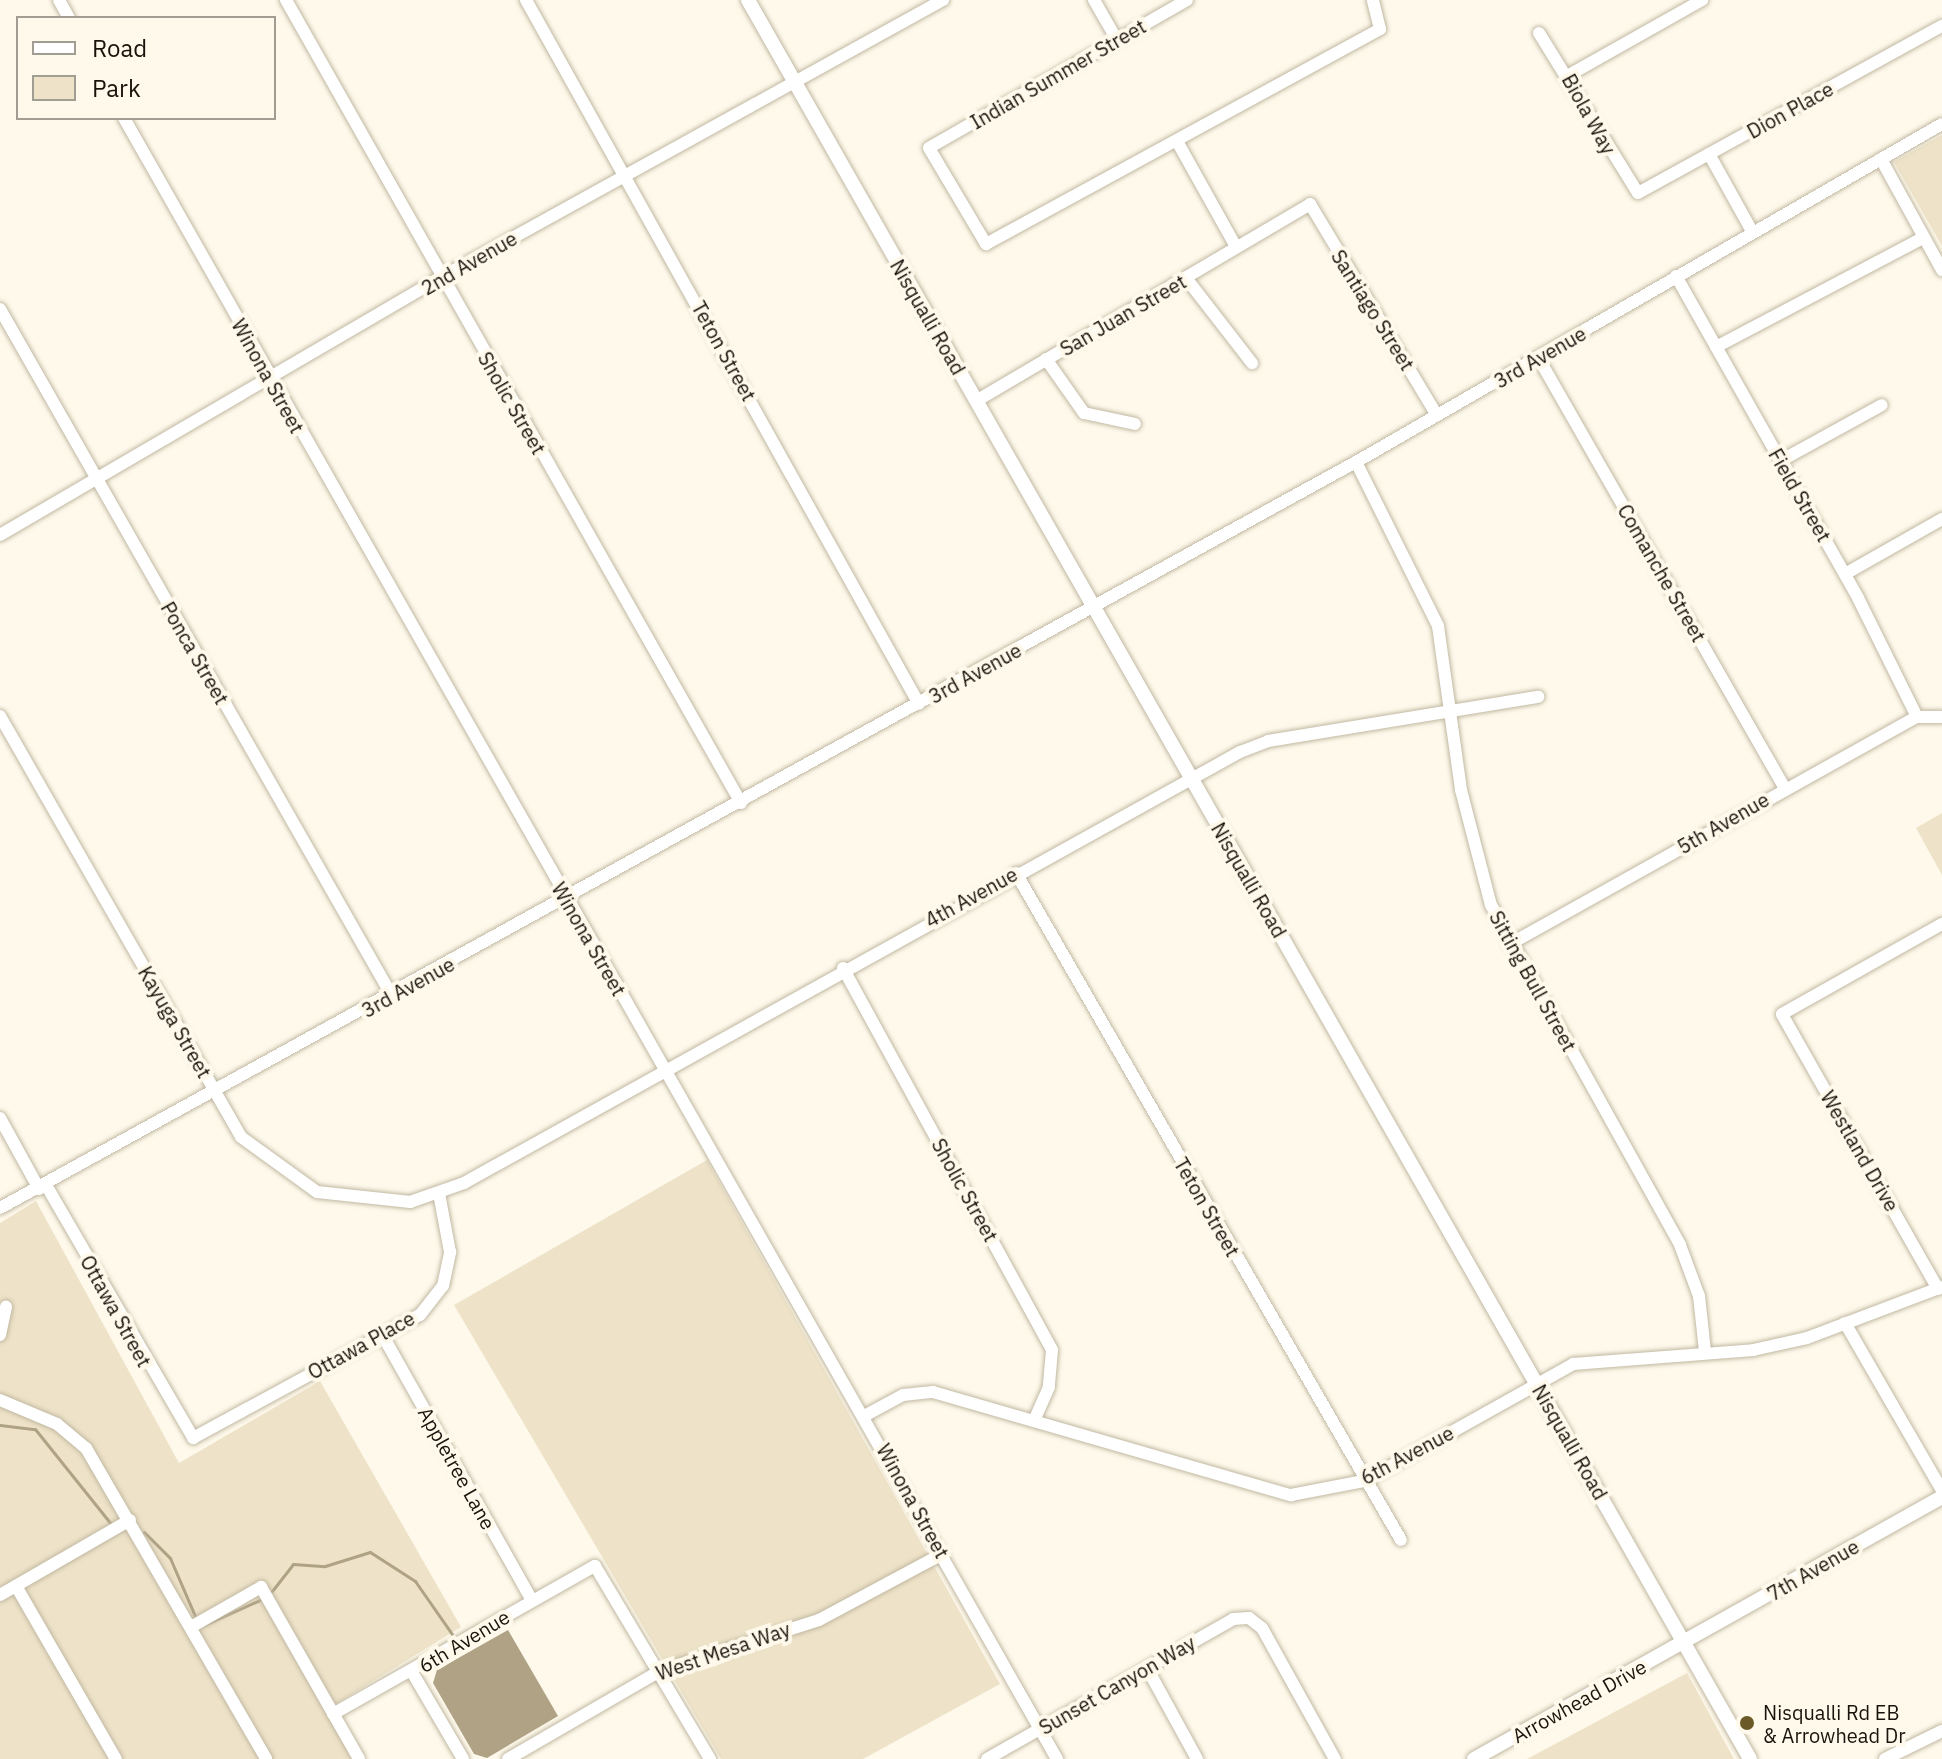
<!DOCTYPE html>
<html>
<head>
<meta charset="utf-8">
<style>
  body { margin:0 }
  #map { position:relative; width:1942px; height:1759px; overflow:hidden; background:#fef9eb; font-family:"IBM Plex Sans",sans-serif }
  div>[style] { position:absolute }
  [style*='--x'] { left:calc(var(--x)*1px); top:calc(var(--y)*1px); width:calc(var(--w)*1px); rotate:calc(var(--a)*1deg) }
  .green>* { inset:0; background:#eee3c8 }
  .water>* { inset:0; background:#afa285 }
  .stream>* { height:3px; margin:-1.5px; padding:0 1.5px; transform-origin:1.5px; border-radius:1.5px; background:#afa285 }
  .roads { filter:drop-shadow(0 0 2px #c1b8a2) drop-shadow(0 0 2px #c1b8a2) }
  .minor>* { height:12px; margin:-6px; padding:0 6px; transform-origin:6px; border-radius:6px; background:#fff }
  .major>* { height:14px; margin:-7px; padding:0 7px; transform-origin:7px; border-radius:7px; background:#fff }
  .dots>* { width:22px; height:22px; translate:-50% -50%; box-sizing:border-box; border:4px solid #fef9eb; border-radius:50% }
  span { translate:-50% -50%; white-space:nowrap; text-align:center; line-height:1.15; -webkit-text-stroke:8px #fef9eb; paint-order:stroke }
  .street-label { font-size:20px; color:#18140c }
  .poi-label { font-size:20px; color:#18140c }
  .left { translate:0 -50%; text-align:left }
  .legend { position:absolute; left:16px; top:16px; width:260px; height:104px; box-sizing:border-box; background:#fef9eb; border:2px solid #a29d92; margin:0; padding:10px 14px; list-style:none; font-size:24px; color:#18140c }
  .legend li { display:flex; align-items:center; gap:16px; height:40px }
  .legend b { width:40px; border:2px solid #a29d92 }
</style>
</head>
<body>
<div id="map">
  <div class="green">
    <i style="clip-path:polygon(1942px 135px,1942px 246px,1894px 162px)"></i>
    <i style="clip-path:polygon(1942px 813px,1942px 875px,1916px 828px)"></i>
    <i style="clip-path:polygon(707px 1160px,1000px 1684px,863px 1759px,721px 1759px,454px 1305px)"></i>
    <i style="clip-path:polygon(36px 1201px,179px 1463px,320px 1381px,461px 1627px,334px 1705px,364px 1759px,0 1759px,0 1223px)"></i>
    <i style="clip-path:polygon(1687px 1673px,1734px 1759px,1527px 1759px)"></i>
  </div>
  <div class="water">
    <i style="clip-path:polygon(508px 1630px,558px 1716px,487px 1758px,474px 1754px,433px 1683px,437px 1670px)"></i>
  </div>
  <div class="stream">
    <i style="--x:0;--y:1425;--w:35;--a:7"></i>
    <i style="--x:35;--y:1429;--w:122;--a:51.3"></i>
    <i style="--x:144;--y:1532;--w:37;--a:45"></i>
    <i style="--x:170;--y:1558;--w:63;--a:66.7"></i>
    <i style="--x:272;--y:1591;--w:34;--a:-52"></i>
    <i style="--x:293;--y:1564;--w:32;--a:4"></i>
    <i style="--x:325;--y:1566;--w:47;--a:-17.3"></i>
    <i style="--x:370;--y:1552;--w:54;--a:32.8"></i>
    <i style="--x:415;--y:1581;--w:65;--a:55.1"></i>
    <i style="--x:204;--y:1625;--w:61;--a:-24.1"></i>
  </div>
  <div class="roads">
    <div class="minor">
      <i style="--x:59;--y:0;--w:21;--a:61"></i>
      <i style="--x:286;--y:0;--w:923;--a:60.46"></i>
      <i style="--x:526;--y:0;--w:806;--a:60.83"></i>
      <i style="--x:1094;--y:0;--w:46;--a:60.1"></i>
      <i style="--x:1187;--y:0;--w:297;--a:150.2"></i>
      <i style="--x:929;--y:148;--w:112;--a:59.3"></i>
      <i style="--x:986;--y:244;--w:449;--a:-28.6"></i>
      <i style="--x:1380;--y:29;--w:30;--a:-104"></i>
      <i style="--x:1539;--y:33;--w:188;--a:58.3"></i>
      <i style="--x:1638;--y:193;--w:347;--a:-28.8"></i>
      <i style="--x:1569;--y:75;--w:153;--a:-29.4"></i>
      <i style="--x:124;--y:118;--w:1888;--a:60.38"></i>
      <i style="--x:1178;--y:143;--w:117;--a:60.8"></i>
      <i style="--x:1709;--y:154;--w:90;--a:60.9"></i>
      <i style="--x:1881;--y:159;--w:127;--a:61.2"></i>
      <i style="--x:1676;--y:276;--w:370;--a:60.5"></i>
      <i style="--x:1858;--y:598;--w:133;--a:63.6"></i>
      <i style="--x:1186;--y:278;--w:108;--a:52.2"></i>
      <i style="--x:0;--y:309;--w:791;--a:60.29"></i>
      <i style="--x:1716;--y:347;--w:234;--a:-27.8"></i>
      <i style="--x:1046;--y:359;--w:66;--a:54.9"></i>
      <i style="--x:1084;--y:413;--w:52;--a:12.2"></i>
      <i style="--x:1539;--y:359;--w:495;--a:60.2"></i>
      <i style="--x:976;--y:401;--w:388;--a:-30.5"></i>
      <i style="--x:1310;--y:204;--w:246;--a:59"></i>
      <i style="--x:1780;--y:461;--w:116;--a:-28.8"></i>
      <i style="--x:1356;--y:462;--w:183;--a:63.4"></i>
      <i style="--x:1438;--y:626;--w:166;--a:82"></i>
      <i style="--x:1461;--y:790;--w:119;--a:75.4"></i>
      <i style="--x:1491;--y:905;--w:389;--a:60.9"></i>
      <i style="--x:1680;--y:1245;--w:54;--a:69.6"></i>
      <i style="--x:1699;--y:1296;--w:55;--a:83.8"></i>
      <i style="--x:0;--y:535;--w:510;--a:-30.29"></i>
      <i style="--x:440;--y:278;--w:575;--a:-28.93"></i>
      <i style="--x:1845;--y:574;--w:112;--a:-29.6"></i>
      <i style="--x:0;--y:716;--w:485;--a:60.2"></i>
      <i style="--x:241;--y:1137;--w:94;--a:35.9"></i>
      <i style="--x:317;--y:1192;--w:94;--a:6.1"></i>
      <i style="--x:410;--y:1202;--w:57;--a:-19.4"></i>
      <i style="--x:464;--y:1183;--w:888;--a:-29.05"></i>
      <i style="--x:1240;--y:752;--w:30;--a:-21"></i>
      <i style="--x:1268;--y:741;--w:274;--a:-9.3"></i>
      <i style="--x:1016;--y:873;--w:770;--a:60.01"></i>
      <i style="--x:1510;--y:944;--w:466;--a:-29.2"></i>
      <i style="--x:1917;--y:717;--w:25;--a:0"></i>
      <i style="--x:843;--y:968;--w:435;--a:61.3"></i>
      <i style="--x:1052;--y:1350;--w:37;--a:95"></i>
      <i style="--x:1049;--y:1387;--w:35;--a:114"></i>
      <i style="--x:0;--y:1118;--w:81;--a:61.2"></i>
      <i style="--x:46;--y:1185;--w:293;--a:59.8"></i>
      <i style="--x:193;--y:1438;--w:258;--a:-28.5"></i>
      <i style="--x:420;--y:1315;--w:37;--a:-52"></i>
      <i style="--x:443;--y:1286;--w:35;--a:-78"></i>
      <i style="--x:450;--y:1252;--w:60;--a:-100.6"></i>
      <i style="--x:0;--y:1208;--w:1548;--a:-28.82"></i>
      <i style="--x:1356;--y:462;--w:676;--a:-29.98"></i>
      <i style="--x:1938;--y:1289;--w:316;--a:-119.6"></i>
      <i style="--x:1782;--y:1014;--w:184;--a:-29.4"></i>
      <i style="--x:1845;--y:1323;--w:193;--a:59.9"></i>
      <i style="--x:0;--y:1335;--w:29;--a:-78"></i>
      <i style="--x:383;--y:1336;--w:303;--a:60.6"></i>
      <i style="--x:0;--y:1400;--w:62;--a:22.8"></i>
      <i style="--x:57;--y:1424;--w:38;--a:40"></i>
      <i style="--x:86;--y:1448;--w:359;--a:59.9"></i>
      <i style="--x:866;--y:1415;--w:42;--a:-28.4"></i>
      <i style="--x:903;--y:1395;--w:30;--a:-6"></i>
      <i style="--x:933;--y:1392;--w:373;--a:16.1"></i>
      <i style="--x:1291;--y:1495;--w:74;--a:-10.9"></i>
      <i style="--x:1364;--y:1481;--w:240;--a:-29.2"></i>
      <i style="--x:1573;--y:1364;--w:181;--a:-4.4"></i>
      <i style="--x:1753;--y:1350;--w:55;--a:-12.5"></i>
      <i style="--x:1807;--y:1338;--w:144;--a:-20.7"></i>
      <i style="--x:16;--y:1586;--w:200;--a:60"></i>
      <i style="--x:0;--y:1595;--w:150;--a:-30"></i>
      <i style="--x:191;--y:1627;--w:81;--a:-29.7"></i>
      <i style="--x:261;--y:1587;--w:198;--a:60.3"></i>
      <i style="--x:1147;--y:1668;--w:104;--a:61.2"></i>
      <i style="--x:412;--y:1672;--w:101;--a:59.6"></i>
      <i style="--x:333;--y:1714;--w:301;--a:-29.5"></i>
      <i style="--x:595;--y:1566;--w:225;--a:59.2"></i>
      <i style="--x:508;--y:1759;--w:176;--a:-30.1"></i>
      <i style="--x:660;--y:1671;--w:167;--a:-17.8"></i>
      <i style="--x:819;--y:1620;--w:140;--a:-28.2"></i>
      <i style="--x:987;--y:1759;--w:283;--a:-29.6"></i>
      <i style="--x:1233;--y:1619;--w:16;--a:-4"></i>
      <i style="--x:1249;--y:1618;--w:16;--a:38"></i>
      <i style="--x:1262;--y:1628;--w:150;--a:60.9"></i>
      <i style="--x:1885;--y:1759;--w:64;--a:-26.2"></i>
    </div>
    <div class="major">
      <i style="--x:748;--y:0;--w:2024;--a:60.33"></i>
      <i style="--x:1474;--y:1759;--w:536;--a:-29.24"></i>
    </div>
  </div>
  <div class="dots">
    <i style="left:1747px;top:1723px;background:#6c5928"></i>
  </div>
  <div class="street-label">
    <span style="left:1058px;top:74px;rotate:-30deg">Indian Summer Street</span>
    <span style="left:1790px;top:110px;rotate:-29deg">Dion Place</span>
    <span style="left:1589px;top:114px;rotate:61deg">Biola Way</span>
    <span style="left:469px;top:263px;rotate:-30deg">2nd Avenue</span>
    <span style="left:1373px;top:310px;rotate:58deg">Santiago Street</span>
    <span style="left:1123px;top:315px;rotate:-30deg">San Juan Street</span>
    <span style="left:928px;top:317px;rotate:60deg">Nisqualli Road</span>
    <span style="left:724px;top:351px;rotate:61deg">Teton Street</span>
    <span style="left:1540px;top:357px;rotate:-30deg">3rd Avenue</span>
    <span style="left:268px;top:376px;rotate:61deg">Winona Street</span>
    <span style="left:512px;top:403px;rotate:60deg">Sholic Street</span>
    <span style="left:1800px;top:495px;rotate:60deg">Field Street</span>
    <span style="left:1662px;top:573px;rotate:60deg">Comanche Street</span>
    <span style="left:195px;top:653px;rotate:60deg">Ponca Street</span>
    <span style="left:975px;top:673px;rotate:-29deg">3rd Avenue</span>
    <span style="left:1723px;top:823px;rotate:-30deg">5th Avenue</span>
    <span style="left:1249px;top:880px;rotate:60deg">Nisqualli Road</span>
    <span style="left:971px;top:897px;rotate:-29deg">4th Avenue</span>
    <span style="left:589px;top:939px;rotate:60deg">Winona Street</span>
    <span style="left:1533px;top:981px;rotate:61deg">Sitting Bull Street</span>
    <span style="left:408px;top:987px;rotate:-29deg">3rd Avenue</span>
    <span style="left:175px;top:1022px;rotate:60deg">Kayuga Street</span>
    <span style="left:1860px;top:1151px;rotate:60deg">Westland Drive</span>
    <span style="left:965px;top:1190px;rotate:61deg">Sholic Street</span>
    <span style="left:1207px;top:1207px;rotate:60deg">Teton Street</span>
    <span style="left:116px;top:1311px;rotate:61deg">Ottawa Street</span>
    <span style="left:361px;top:1345px;rotate:-29deg">Ottawa Place</span>
    <span style="left:1570px;top:1442px;rotate:60deg">Nisqualli Road</span>
    <span style="left:1407px;top:1455px;rotate:-28deg">6th Avenue</span>
    <span style="left:457px;top:1468px;rotate:61deg">Appletree Lane</span>
    <span style="left:913px;top:1501px;rotate:61deg">Winona Street</span>
    <span style="left:1813px;top:1570px;rotate:-30deg">7th Avenue</span>
    <span style="left:464px;top:1641px;rotate:-31deg">6th Avenue</span>
    <span style="left:723px;top:1651px;rotate:-19deg">West Mesa Way</span>
    <span style="left:1117px;top:1685px;rotate:-30deg">Sunset Canyon Way</span>
    <span style="left:1579px;top:1701px;rotate:-29deg">Arrowhead Drive</span>
  </div>
  <div class="poi-label">
    <span class="left" style="left:1763px;top:1724px">Nisqualli Rd EB<br>&amp; Arrowhead Dr</span>
  </div>
  <ul class="legend">
  <li><b style="height:10px;background:#fff"></b>Road</li>
  <li><b style="height:22px;background:#eee3c8"></b>Park</li>
  </ul>
</div>
</body>
</html>
